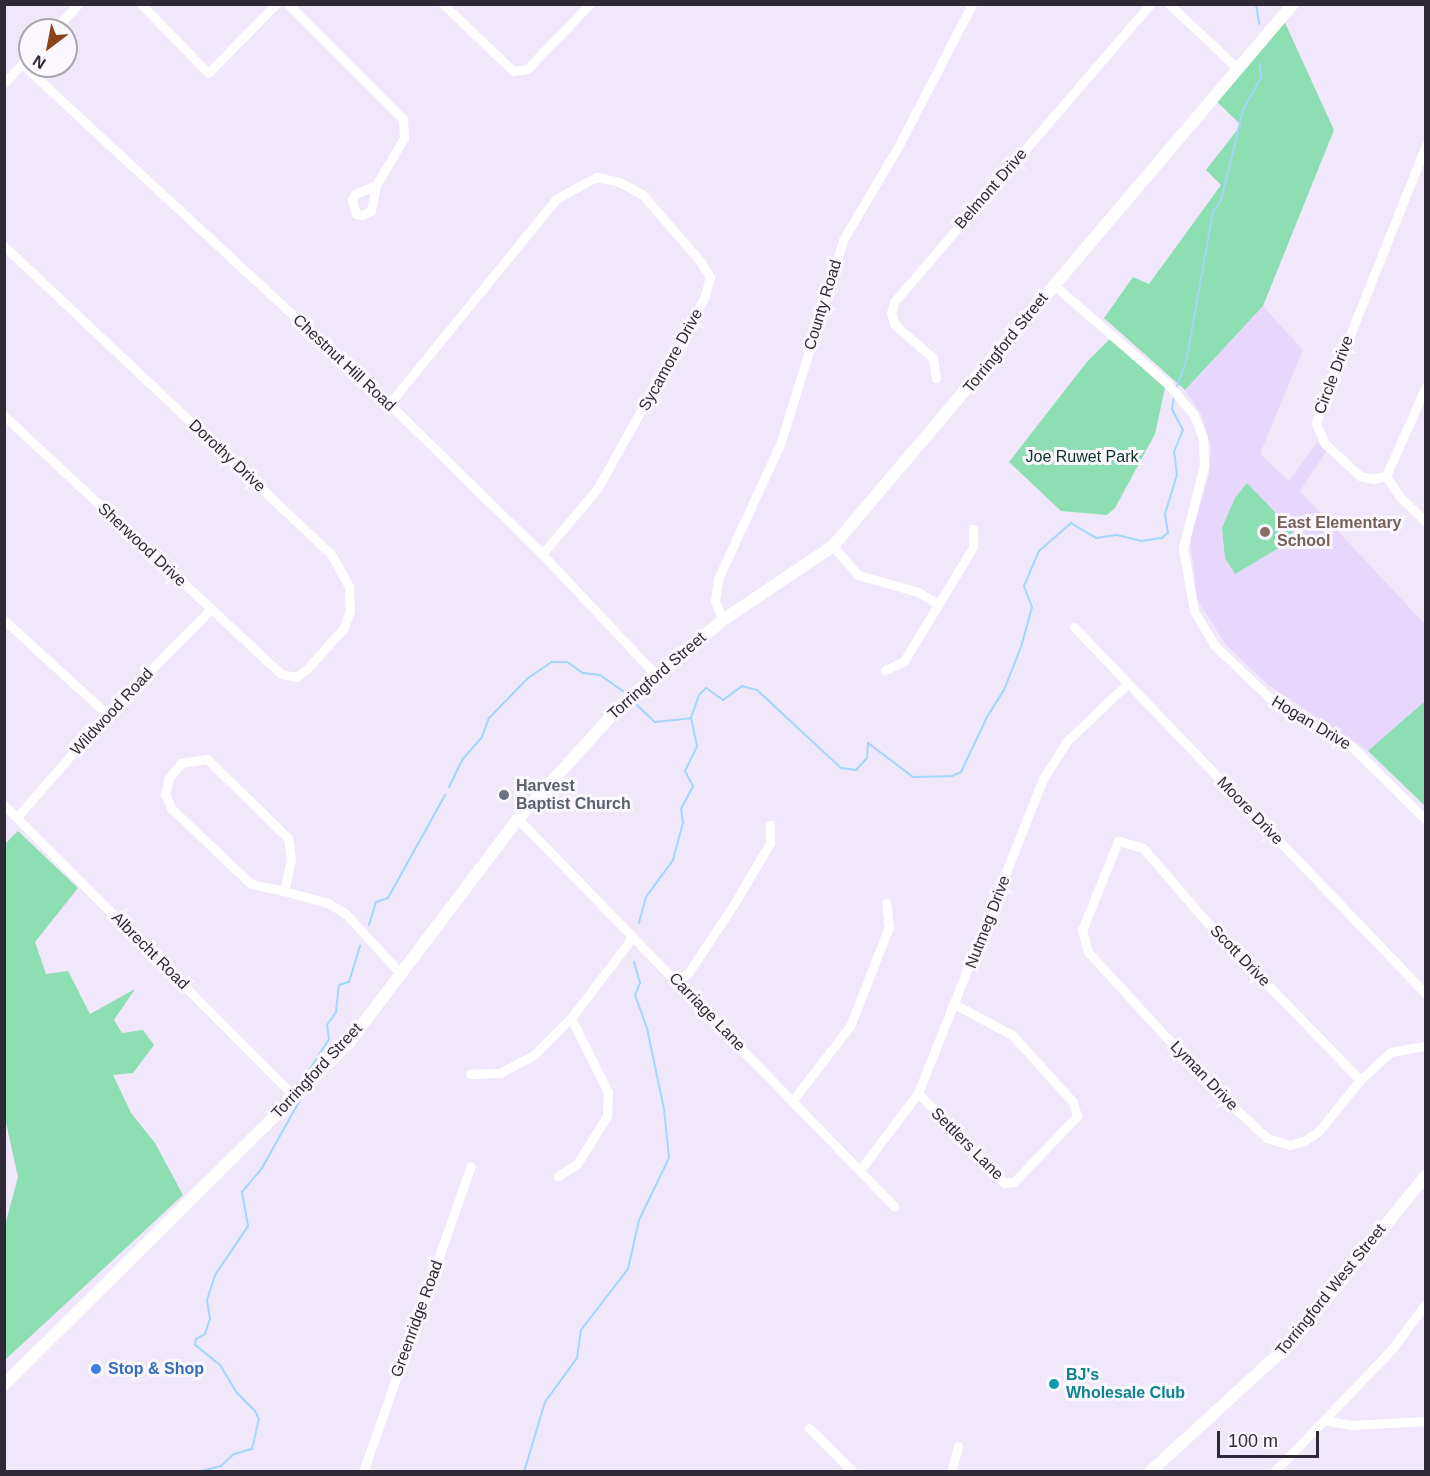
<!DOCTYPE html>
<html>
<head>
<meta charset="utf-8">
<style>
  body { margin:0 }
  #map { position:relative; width:1430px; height:1476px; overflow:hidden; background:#f0e8fa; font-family:Arial,sans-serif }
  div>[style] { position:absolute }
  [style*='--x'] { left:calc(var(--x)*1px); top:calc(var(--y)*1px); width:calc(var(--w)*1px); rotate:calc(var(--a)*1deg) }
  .built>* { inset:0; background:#e8d7fd }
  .green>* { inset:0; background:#8edeb3 }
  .stream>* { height:2px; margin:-1px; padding:0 1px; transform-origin:1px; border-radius:1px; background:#a4d5fa }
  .minor>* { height:9px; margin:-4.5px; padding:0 4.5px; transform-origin:4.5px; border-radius:4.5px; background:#fff }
  .major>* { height:12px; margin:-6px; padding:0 6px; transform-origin:6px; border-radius:6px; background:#fff }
  .dots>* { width:16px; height:16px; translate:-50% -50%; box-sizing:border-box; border:3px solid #faf8fe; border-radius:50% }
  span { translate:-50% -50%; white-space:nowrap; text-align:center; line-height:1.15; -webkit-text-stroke:6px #faf8fe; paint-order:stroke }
  .street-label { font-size:16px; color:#2e2934 }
  .park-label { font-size:16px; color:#073420 }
  .education-label { font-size:16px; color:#785e54; font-weight:700 }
  .left { translate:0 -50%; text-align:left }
  .worship-label { font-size:16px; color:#5b616d; font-weight:700 }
  .shop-label { font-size:16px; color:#366cbe; font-weight:700 }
  .culture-label { font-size:16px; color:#0d838f; font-weight:700 }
  .frame { position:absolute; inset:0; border:6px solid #2e2934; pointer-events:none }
  .north { position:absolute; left:18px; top:18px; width:60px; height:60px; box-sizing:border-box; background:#faf8fe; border:2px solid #a8a5ad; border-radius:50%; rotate:212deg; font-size:16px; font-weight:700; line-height:24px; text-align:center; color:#2e2934 }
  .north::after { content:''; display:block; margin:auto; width:21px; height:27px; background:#89431b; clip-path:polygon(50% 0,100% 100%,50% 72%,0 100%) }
  .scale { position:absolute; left:1217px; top:1431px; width:102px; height:27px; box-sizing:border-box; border:3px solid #2e2934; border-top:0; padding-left:8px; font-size:18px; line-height:21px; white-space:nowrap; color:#2e2934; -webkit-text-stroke:4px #faf8fe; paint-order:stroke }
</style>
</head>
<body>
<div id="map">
  <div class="built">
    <i style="clip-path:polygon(1263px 306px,1303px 350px,1260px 454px,1289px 481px,1317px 442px,1326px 452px,1300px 491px,1425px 624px,1425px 701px,1368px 751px,1268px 685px,1226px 645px,1197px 599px,1190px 539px,1209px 475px,1211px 446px,1201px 414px,1185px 390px)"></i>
  </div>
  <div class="green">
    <i style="clip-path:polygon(1281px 14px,1334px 130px,1263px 306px,1185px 390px,1104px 318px,1133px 277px,1149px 284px,1221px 185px,1206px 170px,1241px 125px,1211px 96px)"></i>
    <i style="clip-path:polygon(1110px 339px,1165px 388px,1155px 434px,1115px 508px,1107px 515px,1061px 511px,1009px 462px,1086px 363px)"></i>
    <i style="clip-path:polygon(1247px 483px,1293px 531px,1287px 543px,1235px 574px,1225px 558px,1222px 528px,1235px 498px)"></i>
    <i style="clip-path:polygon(1425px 701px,1425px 806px,1368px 751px)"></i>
    <i style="clip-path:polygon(18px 831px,78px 888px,35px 942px,46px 974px,68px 971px,90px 1014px,135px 989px,114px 1020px,122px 1033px,143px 1030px,154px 1045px,133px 1073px,113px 1075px,131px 1113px,155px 1143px,183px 1195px,5px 1360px,5px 1225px,18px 1177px,4px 1114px,4px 845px)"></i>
  </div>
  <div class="stream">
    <i style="--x:1256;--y:4;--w:20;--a:81"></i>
    <i style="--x:1176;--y:389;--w:29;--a:-70"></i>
    <i style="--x:1186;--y:362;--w:152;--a:-79.8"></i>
    <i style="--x:1213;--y:212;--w:14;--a:-54"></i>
    <i style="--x:1221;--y:201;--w:94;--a:-76.4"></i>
    <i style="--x:1243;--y:110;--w:37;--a:-61"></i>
    <i style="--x:1261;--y:78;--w:14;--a:-94"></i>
    <i style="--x:634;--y:702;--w:29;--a:44"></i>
    <i style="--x:655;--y:722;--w:36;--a:-6"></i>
    <i style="--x:449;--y:787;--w:30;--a:-64"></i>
    <i style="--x:462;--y:760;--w:30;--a:-49"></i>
    <i style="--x:482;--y:737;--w:20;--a:-70"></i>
    <i style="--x:489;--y:718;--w:56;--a:-45.7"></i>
    <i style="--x:528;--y:678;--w:29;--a:-34"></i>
    <i style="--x:552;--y:662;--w:15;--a:0"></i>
    <i style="--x:567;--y:662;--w:19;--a:35"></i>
    <i style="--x:583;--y:673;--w:17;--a:7"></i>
    <i style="--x:600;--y:675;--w:32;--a:35"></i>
    <i style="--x:639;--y:923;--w:27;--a:-75"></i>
    <i style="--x:646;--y:897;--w:46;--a:-53.9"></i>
    <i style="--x:673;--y:860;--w:38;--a:-75"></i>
    <i style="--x:683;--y:823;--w:14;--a:-98"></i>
    <i style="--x:681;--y:809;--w:26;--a:-62"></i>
    <i style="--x:693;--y:786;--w:17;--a:-118"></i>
    <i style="--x:685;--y:771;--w:28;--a:-64"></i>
    <i style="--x:697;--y:746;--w:29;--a:-102"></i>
    <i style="--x:691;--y:718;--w:24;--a:-71"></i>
    <i style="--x:699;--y:695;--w:10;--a:-45"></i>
    <i style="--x:706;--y:688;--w:21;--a:35"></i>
    <i style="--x:723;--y:700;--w:24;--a:-36"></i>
    <i style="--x:742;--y:686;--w:16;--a:15"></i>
    <i style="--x:757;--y:690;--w:115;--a:42.9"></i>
    <i style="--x:841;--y:768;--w:15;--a:8"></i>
    <i style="--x:856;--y:770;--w:16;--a:-47"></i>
    <i style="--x:867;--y:758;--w:15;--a:-86"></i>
    <i style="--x:868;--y:743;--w:56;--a:37.1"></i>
    <i style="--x:913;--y:777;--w:39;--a:-1"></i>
    <i style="--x:952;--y:776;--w:10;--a:-24"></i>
    <i style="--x:961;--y:772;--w:61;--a:-64.7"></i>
    <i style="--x:987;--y:717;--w:32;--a:-58"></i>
    <i style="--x:1004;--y:690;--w:46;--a:-68.4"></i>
    <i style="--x:1021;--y:647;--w:41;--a:-74.6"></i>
    <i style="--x:1032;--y:607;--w:22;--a:-111"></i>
    <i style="--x:1024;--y:586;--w:38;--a:-67"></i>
    <i style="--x:1039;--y:551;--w:43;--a:-41.2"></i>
    <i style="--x:1071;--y:523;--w:29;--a:31"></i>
    <i style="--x:1096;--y:538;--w:21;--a:-8"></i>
    <i style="--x:1117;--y:535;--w:25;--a:14"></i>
    <i style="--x:1141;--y:541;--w:21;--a:-8"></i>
    <i style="--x:1162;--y:538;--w:8;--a:-40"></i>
    <i style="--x:1168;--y:533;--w:19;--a:-99"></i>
    <i style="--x:1165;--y:514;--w:41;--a:-72.9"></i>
    <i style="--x:1177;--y:475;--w:23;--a:-97"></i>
    <i style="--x:1174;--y:452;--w:24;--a:-68"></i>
    <i style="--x:1183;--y:430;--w:24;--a:-118"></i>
    <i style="--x:1172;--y:409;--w:12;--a:-81"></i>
    <i style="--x:369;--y:925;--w:24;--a:-73"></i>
    <i style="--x:376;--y:902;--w:13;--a:-18"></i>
    <i style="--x:388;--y:898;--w:118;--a:-61"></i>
    <i style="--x:302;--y:1082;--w:51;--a:-57.9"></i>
    <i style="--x:329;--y:1039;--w:14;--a:-98"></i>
    <i style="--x:327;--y:1025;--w:16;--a:-55"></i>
    <i style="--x:336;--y:1012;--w:27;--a:-84"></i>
    <i style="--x:339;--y:985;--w:10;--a:-17"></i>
    <i style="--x:349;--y:982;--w:38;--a:-73"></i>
    <i style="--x:197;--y:1472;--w:25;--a:-14"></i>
    <i style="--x:221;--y:1466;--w:18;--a:-43"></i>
    <i style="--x:234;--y:1454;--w:19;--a:-16"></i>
    <i style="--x:252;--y:1449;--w:31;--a:-77"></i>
    <i style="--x:259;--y:1419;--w:9;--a:-117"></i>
    <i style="--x:255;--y:1411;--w:25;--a:-135"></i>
    <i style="--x:237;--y:1393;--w:33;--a:-121"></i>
    <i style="--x:220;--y:1365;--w:32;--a:-141"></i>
    <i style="--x:195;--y:1345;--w:6;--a:-81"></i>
    <i style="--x:196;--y:1339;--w:10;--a:-29"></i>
    <i style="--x:205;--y:1334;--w:16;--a:-72"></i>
    <i style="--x:210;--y:1319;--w:19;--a:-99"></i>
    <i style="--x:207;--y:1300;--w:26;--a:-72"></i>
    <i style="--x:215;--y:1275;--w:59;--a:-56"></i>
    <i style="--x:248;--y:1226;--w:35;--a:-100"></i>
    <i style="--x:242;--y:1192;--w:31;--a:-50"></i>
    <i style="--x:262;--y:1168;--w:86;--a:-60.8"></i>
    <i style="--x:524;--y:1472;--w:73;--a:-73.3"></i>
    <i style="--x:545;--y:1402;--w:54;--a:-54"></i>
    <i style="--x:577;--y:1358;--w:28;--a:-82"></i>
    <i style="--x:581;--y:1330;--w:77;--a:-52.4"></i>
    <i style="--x:628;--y:1269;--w:50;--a:-77.3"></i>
    <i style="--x:639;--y:1220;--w:69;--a:-64.2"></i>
    <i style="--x:669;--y:1158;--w:49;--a:-95.8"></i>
    <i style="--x:664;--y:1109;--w:83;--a:-101.9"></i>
    <i style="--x:647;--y:1028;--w:35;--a:-110"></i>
    <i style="--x:635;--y:995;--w:13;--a:-67"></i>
    <i style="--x:640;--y:983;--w:22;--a:-106"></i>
  </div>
  <div class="minor">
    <i style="--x:141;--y:4;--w:96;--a:45.8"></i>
    <i style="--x:208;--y:73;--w:97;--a:-45.4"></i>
    <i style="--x:288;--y:4;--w:163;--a:45"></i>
    <i style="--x:403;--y:119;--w:19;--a:87"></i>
    <i style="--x:404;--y:138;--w:55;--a:120.8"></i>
    <i style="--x:443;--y:4;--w:97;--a:43.7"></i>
    <i style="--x:513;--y:71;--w:14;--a:-8"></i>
    <i style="--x:527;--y:69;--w:91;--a:-45.9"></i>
    <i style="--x:1169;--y:4;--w:93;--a:43.3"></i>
    <i style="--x:54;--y:30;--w:35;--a:-47"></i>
    <i style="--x:22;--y:64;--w:500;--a:42.81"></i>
    <i style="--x:389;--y:404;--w:214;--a:44.4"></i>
    <i style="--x:542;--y:554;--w:165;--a:46.7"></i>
    <i style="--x:4;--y:83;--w:38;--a:-47"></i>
    <i style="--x:1426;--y:145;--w:285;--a:111.8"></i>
    <i style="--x:1320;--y:410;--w:14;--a:107"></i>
    <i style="--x:1316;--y:423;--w:23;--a:67"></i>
    <i style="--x:1325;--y:444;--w:47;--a:42.4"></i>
    <i style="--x:1360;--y:476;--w:13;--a:13"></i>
    <i style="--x:1373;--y:479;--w:13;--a:-13"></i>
    <i style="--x:1386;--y:476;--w:98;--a:-66"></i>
    <i style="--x:376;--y:185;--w:26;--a:101"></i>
    <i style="--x:371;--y:211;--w:10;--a:156"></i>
    <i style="--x:362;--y:215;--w:6;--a:-171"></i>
    <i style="--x:356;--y:214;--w:15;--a:-106"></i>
    <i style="--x:352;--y:200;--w:7;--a:-63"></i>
    <i style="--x:355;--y:194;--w:23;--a:-23"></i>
    <i style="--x:4;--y:246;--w:449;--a:43.3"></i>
    <i style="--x:331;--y:554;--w:38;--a:61"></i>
    <i style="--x:349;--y:587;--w:24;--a:88"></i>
    <i style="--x:350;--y:611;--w:19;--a:111"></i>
    <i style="--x:343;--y:629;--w:55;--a:132.1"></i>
    <i style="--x:306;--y:670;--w:12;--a:145"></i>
    <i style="--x:296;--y:677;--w:15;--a:-169"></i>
    <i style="--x:281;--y:674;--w:379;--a:-137"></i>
    <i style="--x:1054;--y:285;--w:151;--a:41"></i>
    <i style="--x:1168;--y:384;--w:40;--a:50"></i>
    <i style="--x:1194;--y:415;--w:25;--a:69"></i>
    <i style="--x:1203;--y:438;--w:28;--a:88"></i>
    <i style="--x:1204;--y:466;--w:85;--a:104.4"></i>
    <i style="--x:1183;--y:548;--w:64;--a:80.1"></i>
    <i style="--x:1194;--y:611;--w:41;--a:59"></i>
    <i style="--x:1215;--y:646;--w:83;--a:43.5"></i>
    <i style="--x:1275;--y:703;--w:85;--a:29"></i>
    <i style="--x:1349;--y:744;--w:108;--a:44.6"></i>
    <i style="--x:936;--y:378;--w:20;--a:-99"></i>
    <i style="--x:933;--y:358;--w:50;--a:-139"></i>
    <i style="--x:895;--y:325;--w:13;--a:-108"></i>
    <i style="--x:891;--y:313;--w:11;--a:-75"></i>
    <i style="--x:894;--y:302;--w:393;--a:-49.3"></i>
    <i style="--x:389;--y:404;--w:264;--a:-50.8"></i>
    <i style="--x:556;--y:199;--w:46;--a:-28.8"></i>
    <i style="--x:596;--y:177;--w:24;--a:12"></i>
    <i style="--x:619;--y:182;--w:27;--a:28"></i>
    <i style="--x:643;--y:195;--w:87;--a:49.2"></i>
    <i style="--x:700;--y:261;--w:19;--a:58"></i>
    <i style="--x:710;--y:277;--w:20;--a:105"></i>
    <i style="--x:705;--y:296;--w:221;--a:119.2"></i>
    <i style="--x:597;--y:489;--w:85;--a:130.2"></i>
    <i style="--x:1386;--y:476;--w:24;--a:57"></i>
    <i style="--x:1399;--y:496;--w:37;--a:44"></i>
    <i style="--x:833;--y:546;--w:38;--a:49"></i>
    <i style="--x:858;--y:575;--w:62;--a:15.8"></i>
    <i style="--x:918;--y:592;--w:23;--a:31"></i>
    <i style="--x:4;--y:620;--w:139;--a:42.4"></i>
    <i style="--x:723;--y:620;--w:21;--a:-113"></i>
    <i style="--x:715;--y:601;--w:22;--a:-82"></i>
    <i style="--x:718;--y:579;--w:151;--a:-65.3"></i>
    <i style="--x:781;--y:442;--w:211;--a:-72.9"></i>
    <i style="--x:843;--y:240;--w:110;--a:-59.5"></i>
    <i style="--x:899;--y:145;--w:159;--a:-62.6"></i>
    <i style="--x:1074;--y:627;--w:509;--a:46.2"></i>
    <i style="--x:885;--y:670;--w:21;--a:-25"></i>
    <i style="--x:904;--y:661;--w:133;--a:-58.8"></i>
    <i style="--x:973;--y:547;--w:18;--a:-90"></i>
    <i style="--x:207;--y:759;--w:113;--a:44.3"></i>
    <i style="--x:288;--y:838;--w:21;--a:82"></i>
    <i style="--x:291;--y:859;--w:33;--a:102"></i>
    <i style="--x:284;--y:891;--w:34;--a:-168"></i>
    <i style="--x:251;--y:884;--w:110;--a:-136.5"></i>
    <i style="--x:171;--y:808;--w:15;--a:-113"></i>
    <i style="--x:165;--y:794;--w:16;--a:-76"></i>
    <i style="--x:169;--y:778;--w:19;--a:-51"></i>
    <i style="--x:181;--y:763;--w:26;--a:-9"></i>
    <i style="--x:4;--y:805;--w:412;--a:45.1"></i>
    <i style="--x:17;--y:817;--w:137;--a:-48.9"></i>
    <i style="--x:107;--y:714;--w:146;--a:-45.3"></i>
    <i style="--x:518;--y:819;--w:540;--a:45.83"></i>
    <i style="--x:284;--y:891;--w:46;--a:15.3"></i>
    <i style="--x:328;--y:903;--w:21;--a:31"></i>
    <i style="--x:346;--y:914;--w:80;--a:47.5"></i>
    <i style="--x:678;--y:981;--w:14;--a:-39"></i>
    <i style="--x:689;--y:972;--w:82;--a:-56.5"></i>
    <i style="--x:734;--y:904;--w:71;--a:-59.5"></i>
    <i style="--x:770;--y:843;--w:18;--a:-90"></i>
    <i style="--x:470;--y:1074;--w:30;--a:-2"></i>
    <i style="--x:500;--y:1073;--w:40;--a:-28"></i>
    <i style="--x:535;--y:1054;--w:51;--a:-45"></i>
    <i style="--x:571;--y:1018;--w:101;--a:-52.7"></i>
    <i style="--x:1360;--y:1080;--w:223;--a:-134.1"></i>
    <i style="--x:1205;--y:920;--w:95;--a:-130.7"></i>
    <i style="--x:1143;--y:848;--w:26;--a:-164"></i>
    <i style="--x:1118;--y:841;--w:96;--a:112"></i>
    <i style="--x:1082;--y:930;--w:23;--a:75"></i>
    <i style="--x:1088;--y:952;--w:186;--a:47.4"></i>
    <i style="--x:1214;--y:1089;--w:72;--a:42.8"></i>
    <i style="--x:1267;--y:1138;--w:24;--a:17"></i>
    <i style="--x:1290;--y:1145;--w:15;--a:-16"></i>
    <i style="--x:1304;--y:1141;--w:17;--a:-33"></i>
    <i style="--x:1318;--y:1132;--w:67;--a:-51.1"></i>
    <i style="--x:1360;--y:1080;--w:42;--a:-42.1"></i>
    <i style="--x:1391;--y:1052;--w:36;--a:-10"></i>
    <i style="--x:918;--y:1093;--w:124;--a:46.3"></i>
    <i style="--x:1004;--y:1183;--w:10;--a:-6"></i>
    <i style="--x:1014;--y:1182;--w:91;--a:-46.3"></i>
    <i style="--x:1077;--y:1116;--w:15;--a:-106"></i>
    <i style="--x:1073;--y:1102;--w:91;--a:-132.3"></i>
    <i style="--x:1012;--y:1035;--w:64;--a:-151.8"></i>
    <i style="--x:793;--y:1100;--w:93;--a:-52.4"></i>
    <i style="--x:850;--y:1026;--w:106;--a:-68.5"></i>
    <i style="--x:889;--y:927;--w:24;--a:-97"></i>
    <i style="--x:860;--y:1170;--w:96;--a:-53"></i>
    <i style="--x:918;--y:1093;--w:338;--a:-68.3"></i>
    <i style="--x:1043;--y:779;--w:45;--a:-57.7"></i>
    <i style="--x:1067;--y:741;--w:83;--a:-43.5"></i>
    <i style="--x:558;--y:1176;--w:22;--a:-32"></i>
    <i style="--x:577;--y:1164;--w:57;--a:-58"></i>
    <i style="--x:607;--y:1116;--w:24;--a:-88"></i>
    <i style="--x:608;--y:1092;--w:83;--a:-116.6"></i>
    <i style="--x:1325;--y:1420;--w:26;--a:11"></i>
    <i style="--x:1351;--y:1425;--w:75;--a:-3.1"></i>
    <i style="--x:809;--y:1428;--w:62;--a:45"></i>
    <i style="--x:363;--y:1472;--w:324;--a:-70.6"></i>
    <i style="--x:951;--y:1472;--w:27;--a:-75"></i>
    <i style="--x:1274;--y:1472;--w:170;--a:-46.2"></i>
    <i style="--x:1392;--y:1349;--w:57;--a:-53.5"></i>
  </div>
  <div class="major">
    <i style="--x:4;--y:1385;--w:488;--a:-44.8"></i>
    <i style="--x:350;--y:1041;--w:278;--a:-52.9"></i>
    <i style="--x:518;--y:819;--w:155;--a:-47.9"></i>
    <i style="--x:622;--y:704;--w:131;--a:-39.7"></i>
    <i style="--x:723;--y:620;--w:133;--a:-33.9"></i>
    <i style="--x:833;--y:546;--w:711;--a:-49.68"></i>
    <i style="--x:1150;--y:1472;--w:191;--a:-42.5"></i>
    <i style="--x:1291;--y:1343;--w:216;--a:-51.2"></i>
  </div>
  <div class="dots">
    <i style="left:1265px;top:532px;background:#8d6e63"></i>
    <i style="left:504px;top:795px;background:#6b7280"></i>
    <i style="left:96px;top:1369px;background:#3f7fe0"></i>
    <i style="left:1054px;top:1384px;background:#0f9aa8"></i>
  </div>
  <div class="street-label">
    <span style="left:991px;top:189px;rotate:-49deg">Belmont Drive</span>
    <span style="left:823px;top:305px;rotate:-73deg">County Road</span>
    <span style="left:1006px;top:343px;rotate:-51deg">Torringford Street</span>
    <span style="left:671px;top:360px;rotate:-61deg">Sycamore Drive</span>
    <span style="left:344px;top:363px;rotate:43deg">Chestnut Hill Road</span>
    <span style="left:1334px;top:375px;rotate:-69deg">Circle Drive</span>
    <span style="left:227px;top:456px;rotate:43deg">Dorothy Drive</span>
    <span style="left:142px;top:545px;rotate:43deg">Sherwood Drive</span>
    <span style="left:657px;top:676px;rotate:-41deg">Torringford Street</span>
    <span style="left:112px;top:712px;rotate:-47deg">Wildwood Road</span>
    <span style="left:1311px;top:723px;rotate:31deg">Hogan Drive</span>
    <span style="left:1250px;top:811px;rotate:46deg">Moore Drive</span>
    <span style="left:988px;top:922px;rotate:-69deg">Nutmeg Drive</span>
    <span style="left:150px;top:951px;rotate:45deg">Albrecht Road</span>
    <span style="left:1240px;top:956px;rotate:46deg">Scott Drive</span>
    <span style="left:707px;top:1012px;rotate:46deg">Carriage Lane</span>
    <span style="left:317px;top:1071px;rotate:-47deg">Torringford Street</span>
    <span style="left:1204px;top:1076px;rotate:46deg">Lyman Drive</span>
    <span style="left:967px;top:1144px;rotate:45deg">Settlers Lane</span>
    <span style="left:1331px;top:1290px;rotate:-51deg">Torringford West Street</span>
    <span style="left:417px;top:1319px;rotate:-70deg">Greenridge Road</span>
  </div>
  <div class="park-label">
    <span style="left:1082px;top:457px">Joe Ruwet Park</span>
  </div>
  <div class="education-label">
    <span class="left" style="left:1277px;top:532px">East Elementary<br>School</span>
  </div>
  <div class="worship-label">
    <span class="left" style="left:516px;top:795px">Harvest<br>Baptist Church</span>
  </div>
  <div class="shop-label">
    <span class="left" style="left:108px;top:1369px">Stop &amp; Shop</span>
  </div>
  <div class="culture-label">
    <span class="left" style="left:1066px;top:1384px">BJ's<br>Wholesale Club</span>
  </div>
  <div class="frame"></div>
  <div class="north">N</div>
  <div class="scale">100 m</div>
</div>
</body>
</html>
